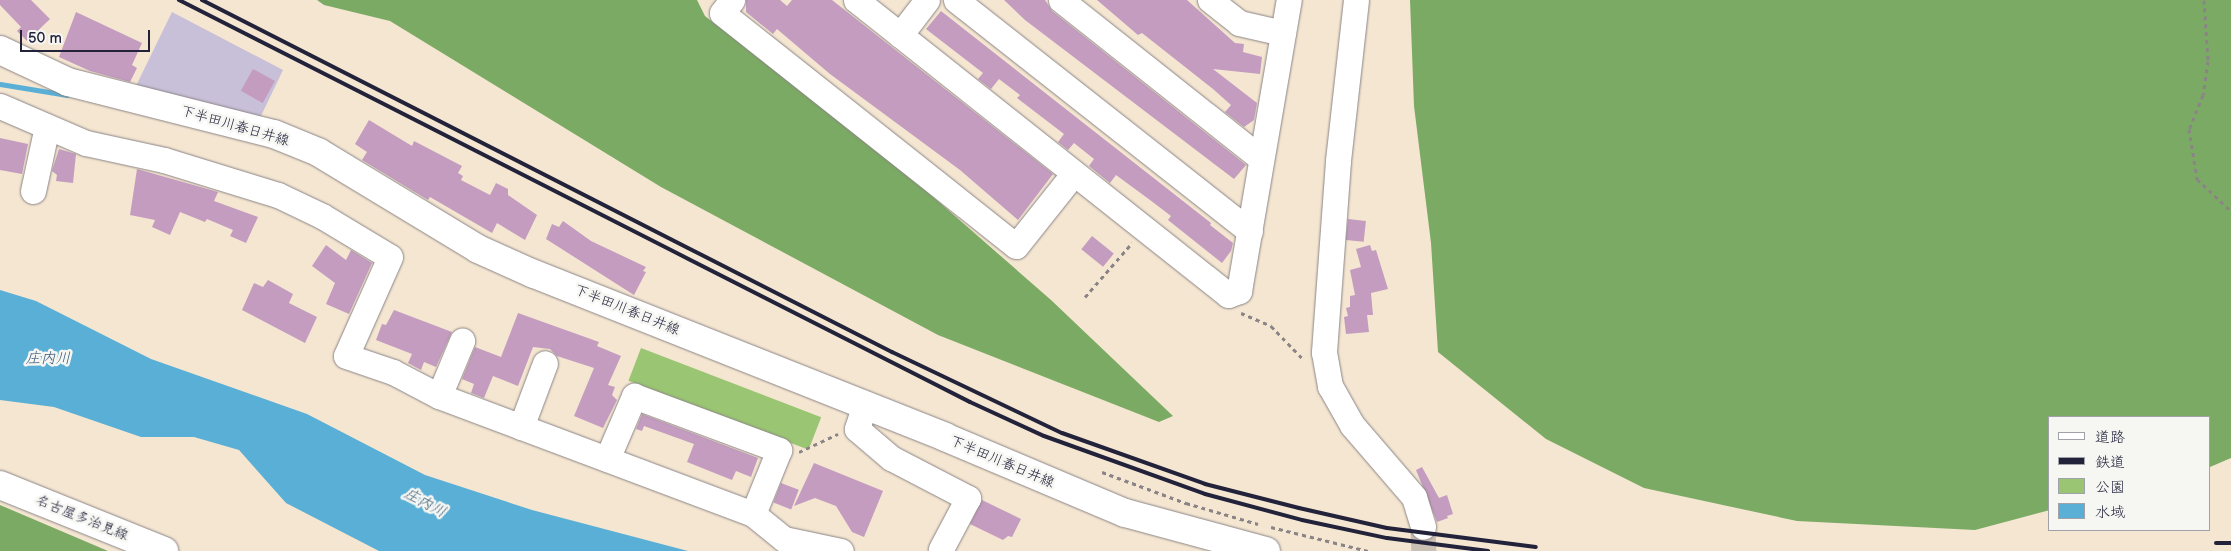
<!DOCTYPE html>
<html>
<head>
<meta charset="utf-8">
<style>
  body { margin:0 }
  #map { position:relative; width:2231px; height:551px; overflow:hidden; background:#f4e6d1; font-family:"Balsamiq Sans","Klee One",sans-serif }
  div>[style] { position:absolute }
  [style*='--x'] { left:calc(var(--x)*1px); top:calc(var(--y)*1px); width:calc(var(--w)*1px); rotate:calc(var(--a)*1deg) }
  .industrial>* { inset:0; background:#c8bfd8 }
  .green>* { inset:0; background:#9ac572; transform-origin:0 0 }
  .forest>* { inset:0; background:#7baa64 }
  .water>* { inset:0; background:#59afd6 }
  .stream>* { height:5px; margin:-2.5px; padding:0 2.5px; transform-origin:2.5px; border-radius:2.5px; background:#59afd6 }
  .building>* { inset:0; background:#c39cc0; transform-origin:0 0 }
  .minor-tunnel>* { height:25px; margin-top:-12.5px; transform-origin:0; background:repeating-linear-gradient(90deg,#cabfb3 0 25px,transparent 0 37px) }
  .path>* { height:3px; margin-top:-1.5px; transform-origin:0; background:repeating-linear-gradient(90deg,#8b8486 0 4px,transparent 0 8px) }
  .roads { filter:drop-shadow(0 0 1px #8b8486) drop-shadow(0 0 1px #8b8486) }
  .minor>* { height:25px; margin:-12.5px; padding:0 12.5px; transform-origin:12.5px; border-radius:12.5px; background:#fff }
  .major>* { height:28px; margin:-14px; padding:0 14px; transform-origin:14px; border-radius:14px; background:#fff }
  .rail>* { height:4px; margin:-2px; padding:0 2px; transform-origin:2px; border-radius:2px; background:#22223b }
  span { translate:-50% -50%; white-space:nowrap; text-align:center; line-height:1.15; -webkit-text-stroke:5px #f6f6f2; paint-order:stroke }
  .street-label { font-size:14px; color:#22223b }
  .water-label { font-size:15px; color:#385a79; font-style:italic }
  .legend { position:absolute; left:2048px; top:416px; width:162px; height:115px; box-sizing:border-box; background:#f6f6f2; border:1px solid #a1a1a9; margin:0; padding:6px 9px; list-style:none; font-size:15px; color:#22223b }
  .legend li { display:flex; align-items:center; gap:10px; height:25px }
  .legend b { width:25px; border:1px solid #a1a1a9 }
  .scale { position:absolute; left:20px; top:30px; width:130px; height:22px; box-sizing:border-box; border:2px solid #22223b; border-top:0; padding-left:6px; font-size:15px; line-height:18px; white-space:nowrap; color:#22223b; -webkit-text-stroke:4px #f6f6f2; paint-order:stroke }
</style>
</head>
<body>
<div id="map">
  <div class="industrial">
    <i style="clip-path:polygon(172px 12px,283px 70px,259px 120px,135px 88px)"></i>
  </div>
  <div class="green">
    <i style="left:641px;top:348px;width:193px;height:35px;rotate:21deg"></i>
  </div>
  <div class="forest">
    <i style="clip-path:polygon(317px 0,697px 0,705px 16px,915px 181px,1051px 300px,1173px 416px,1159px 422px,938px 335px,661px 187px,390px 21px,324px 5px)"></i>
    <i style="clip-path:polygon(1410px 0,2231px 0,2231px 458px,2210px 467px,2210px 417px,2050px 417px,2050px 510px,1975px 530px,1797px 521px,1644px 488px,1546px 439px,1438px 352px,1431px 243px,1414px 106px)"></i>
    <i style="clip-path:polygon(0 505px,108px 551px,0 551px)"></i>
  </div>
  <div class="water">
    <i style="clip-path:polygon(0 290px,36px 301px,151px 359px,307px 414px,425px 475px,532px 510px,688px 551px,379px 551px,286px 503px,239px 450px,194px 437px,141px 437px,54px 407px,0 400px)"></i>
  </div>
  <div class="stream">
    <i style="--x:0;--y:84;--w:68;--a:9.3"></i>
  </div>
  <div class="building">
    <i style="clip-path:polygon(0 0,31px 0,50px 19px,27px 41px,17px 31px,21px 27px,0 5px)"></i>
    <i style="clip-path:polygon(746px 0,780px 0,787px 6px,792px 0,832px 0,1053px 174px,1018px 220px,960px 170px,830px 74px,777px 29px,773px 34px,746px 12px)"></i>
    <i style="clip-path:polygon(1004px 0,1045px 0,1052px 11px,1246px 165px,1234px 179px,1025px 20px)"></i>
    <i style="clip-path:polygon(1097px 0,1187px 0,1235px 43px,1244px 44px,1243px 52px,1262px 57px,1260px 74px,1213px 69px,1257px 103px,1254px 120px,1244px 127px,1225px 112px,1231px 105px,1213px 89px,1142px 33px,1138px 35px)"></i>
    <i style="clip-path:polygon(941px 11px,1211px 223px,1210px 225px,1233px 243px,1231px 251px,1222px 263px,1168px 220px,1171px 216px,1150px 200px,1116px 175px,1110px 183px,1089px 166px,1094px 159px,1074px 143px,1068px 150px,1058px 142px,1064px 134px,1017px 98px,1020px 95px,999px 79px,991px 89px,978px 79px,983px 73px,926px 29px)"></i>
    <i style="clip-path:polygon(76px 12px,142px 43px,132px 65px,137px 68px,130px 82px,90px 71px,59px 57px)"></i>
    <i style="left:253px;top:69px;width:25px;height:25px;rotate:29deg"></i>
    <i style="clip-path:polygon(369px 120px,412px 146px,414px 141px,462px 166px,458px 173px,463px 176px,461px 180px,490px 195px,496px 183px,508px 189px,508px 195px,537px 215px,525px 240px,497px 223px,492px 233px,430px 197px,428px 200px,362px 160px,367px 152px,355px 144px)"></i>
    <i style="clip-path:polygon(0 138px,28px 144px,22px 174px,0 170px)"></i>
    <i style="clip-path:polygon(59px 149px,76px 154px,73px 183px,56px 181px,57px 175px,52px 171px)"></i>
    <i style="clip-path:polygon(137px 169px,218px 192px,214px 201px,258px 217px,246px 243px,230px 236px,233px 230px,207px 219px,205px 222px,180px 212px,170px 235px,152px 227px,155px 220px,130px 215px)"></i>
    <i style="left:1348px;top:219px;width:18px;height:21px;rotate:6deg"></i>
    <i style="clip-path:polygon(563px 221px,591px 241px,646px 267px,643px 271px,646px 272px,634px 295px,546px 239px,552px 224px,559px 227px)"></i>
    <i style="left:1092px;top:236px;width:28px;height:17px;rotate:39deg"></i>
    <i style="clip-path:polygon(326px 245px,346px 260px,351px 250px,372px 263px,349px 314px,326px 304px,335px 283px,312px 266px)"></i>
    <i style="clip-path:polygon(1370px 245px,1372px 251px,1376px 250px,1388px 289px,1371px 293px,1373px 315px,1367px 315px,1369px 332px,1346px 334px,1344px 317px,1348px 316px,1346px 308px,1350px 307px,1350px 296px,1355px 295px,1350px 270px,1361px 267px,1356px 249px)"></i>
    <i style="clip-path:polygon(268px 280px,293px 294px,289px 303px,317px 317px,305px 343px,242px 310px,254px 283px,263px 287px)"></i>
    <i style="clip-path:polygon(394px 310px,452px 332px,436px 367px,424px 362px,421px 370px,408px 363px,412px 354px,376px 340px,382px 324px,386px 325px)"></i>
    <i style="clip-path:polygon(518px 313px,599px 342px,597px 346px,621px 356px,608px 385px,615px 387px,612px 395px,617px 400px,603px 428px,574px 416px,594px 368px,557px 356px,550px 349px,533px 347px,518px 386px,493px 376px,484px 398px,471px 393px,474px 384px,462px 379px,475px 347px,501px 357px)"></i>
    <i style="clip-path:polygon(642px 414px,758px 458px,751px 477px,736px 471px,732px 480px,687px 462px,694px 444px,644px 426px,642px 431px,636px 429px)"></i>
    <i style="clip-path:polygon(814px 463px,883px 491px,864px 537px,852px 532px,836px 506px,815px 498px,794px 506px)"></i>
    <i style="clip-path:polygon(1422px 467px,1439px 498px,1447px 495px,1453px 514px,1447px 516px,1448px 518px,1437px 522px,1416px 470px)"></i>
    <i style="left:781px;top:483px;width:19px;height:21px;rotate:21deg"></i>
    <i style="clip-path:polygon(982px 500px,1021px 519px,1012px 537px,1008px 536px,1003px 540px,970px 524px)"></i>
  </div>
  <div class="minor-tunnel">
    <i style="--x:1423;--y:527;--w:24;--a:88"></i>
  </div>
  <div class="path">
    <i style="--x:2204;--y:0;--w:61;--a:86.2"></i>
    <i style="--x:2208;--y:61;--w:34;--a:98"></i>
    <i style="--x:2203;--y:95;--w:37;--a:112"></i>
    <i style="--x:2189;--y:129;--w:51;--a:80.9"></i>
    <i style="--x:2197;--y:179;--w:47;--a:43.3"></i>
    <i style="--x:1085;--y:297;--w:72;--a:-49"></i>
    <i style="--x:1241;--y:313;--w:33;--a:23"></i>
    <i style="--x:1271;--y:326;--w:46;--a:45.9"></i>
    <i style="--x:799;--y:452;--w:43;--a:-24.8"></i>
    <i style="--x:1102;--y:472;--w:90;--a:20.3"></i>
    <i style="--x:1186;--y:503;--w:75;--a:16.3"></i>
    <i style="--x:1271;--y:527;--w:100;--a:13.9"></i>
  </div>
  <div class="roads">
    <div class="minor">
      <i style="--x:732;--y:0;--w:16;--a:128"></i>
      <i style="--x:722;--y:13;--w:375;--a:38.4"></i>
      <i style="--x:1016;--y:246;--w:93;--a:-51.5"></i>
      <i style="--x:856;--y:0;--w:475;--a:38.4"></i>
      <i style="--x:1228;--y:295;--w:12;--a:-20"></i>
      <i style="--x:1239;--y:291;--w:295;--a:-80.3"></i>
      <i style="--x:956;--y:0;--w:374;--a:38.2"></i>
      <i style="--x:1061;--y:0;--w:254;--a:38.4"></i>
      <i style="--x:1210;--y:0;--w:37;--a:38"></i>
      <i style="--x:1239;--y:23;--w:45;--a:12.8"></i>
      <i style="--x:1356;--y:0;--w:162;--a:96.4"></i>
      <i style="--x:1338;--y:161;--w:192;--a:94.2"></i>
      <i style="--x:1324;--y:352;--w:35;--a:80"></i>
      <i style="--x:1330;--y:386;--w:45;--a:60.6"></i>
      <i style="--x:1352;--y:425;--w:95;--a:49.3"></i>
      <i style="--x:1414;--y:497;--w:31;--a:73"></i>
      <i style="--x:900;--y:35;--w:44;--a:-52.4"></i>
      <i style="--x:0;--y:106;--w:94;--a:23.3"></i>
      <i style="--x:86;--y:143;--w:80;--a:12.3"></i>
      <i style="--x:164;--y:160;--w:119;--a:17.1"></i>
      <i style="--x:278;--y:195;--w:49;--a:25.5"></i>
      <i style="--x:322;--y:216;--w:79;--a:31.1"></i>
      <i style="--x:390;--y:257;--w:108;--a:114"></i>
      <i style="--x:346;--y:356;--w:50;--a:18.8"></i>
      <i style="--x:393;--y:372;--w:52;--a:27.6"></i>
      <i style="--x:439;--y:396;--w:335;--a:20.6"></i>
      <i style="--x:753;--y:514;--w:40;--a:39"></i>
      <i style="--x:784;--y:539;--w:58;--a:11.9"></i>
      <i style="--x:33;--y:191;--w:66;--a:-77.8"></i>
      <i style="--x:439;--y:396;--w:60;--a:-67.3"></i>
      <i style="--x:864;--y:407;--w:23;--a:108"></i>
      <i style="--x:857;--y:429;--w:45;--a:40.5"></i>
      <i style="--x:891;--y:458;--w:87;--a:27.5"></i>
      <i style="--x:968;--y:498;--w:58;--a:117.9"></i>
      <i style="--x:521;--y:427;--w:68;--a:-69.4"></i>
      <i style="--x:607;--y:459;--w:69;--a:-66.8"></i>
      <i style="--x:634;--y:396;--w:155;--a:20.4"></i>
      <i style="--x:779;--y:450;--w:69;--a:112.1"></i>
    </div>
    <div class="major">
      <i style="--x:0;--y:50;--w:75;--a:25.2"></i>
      <i style="--x:68;--y:82;--w:212;--a:14.2"></i>
      <i style="--x:274;--y:134;--w:48;--a:22.2"></i>
      <i style="--x:318;--y:152;--w:187;--a:31.2"></i>
      <i style="--x:478;--y:249;--w:61;--a:24.1"></i>
      <i style="--x:534;--y:274;--w:442;--a:21.6"></i>
      <i style="--x:945;--y:437;--w:195;--a:22.9"></i>
      <i style="--x:1125;--y:513;--w:146;--a:15.1"></i>
      <i style="--x:0;--y:485;--w:177;--a:21.9"></i>
    </div>
  </div>
  <div class="rail">
    <i style="--x:179;--y:0;--w:887;--a:26.94"></i>
    <i style="--x:970;--y:402;--w:81;--a:24.7"></i>
    <i style="--x:1044;--y:436;--w:171;--a:19.8"></i>
    <i style="--x:1205;--y:494;--w:100;--a:15"></i>
    <i style="--x:1302;--y:520;--w:87;--a:12"></i>
    <i style="--x:1387;--y:538;--w:102;--a:7.3"></i>
    <i style="--x:202;--y:0;--w:775;--a:27.03"></i>
    <i style="--x:892;--y:352;--w:188;--a:25.5"></i>
    <i style="--x:1062;--y:433;--w:152;--a:19.6"></i>
    <i style="--x:1205;--y:484;--w:97;--a:14.3"></i>
    <i style="--x:1299;--y:508;--w:90;--a:12.8"></i>
    <i style="--x:1387;--y:528;--w:150;--a:7.3"></i>
    <i style="--x:2216;--y:543;--w:15;--a:0"></i>
  </div>
  <div class="street-label">
    <span style="left:235px;top:126px;rotate:16deg">下半田川春日井線</span>
    <span style="left:627px;top:310px;rotate:22deg">下半田川春日井線</span>
    <span style="left:1002px;top:462px;rotate:23deg">下半田川春日井線</span>
    <span style="left:82px;top:518px;rotate:22deg">名古屋多治見線</span>
  </div>
  <div class="water-label">
    <span style="left:48px;top:359px">庄内川</span>
    <span style="left:425px;top:503px;rotate:28deg">庄内川</span>
  </div>
  <ul class="legend">
  <li><b style="height:6px;background:#fff"></b>道路</li>
  <li><b style="height:6px;background:#22223b"></b>鉄道</li>
  <li><b style="height:14px;background:#9ac572"></b>公園</li>
  <li><b style="height:14px;background:#59afd6"></b>水域</li>
  </ul>
  <div class="scale">50 m</div>
</div>
</body>
</html>
